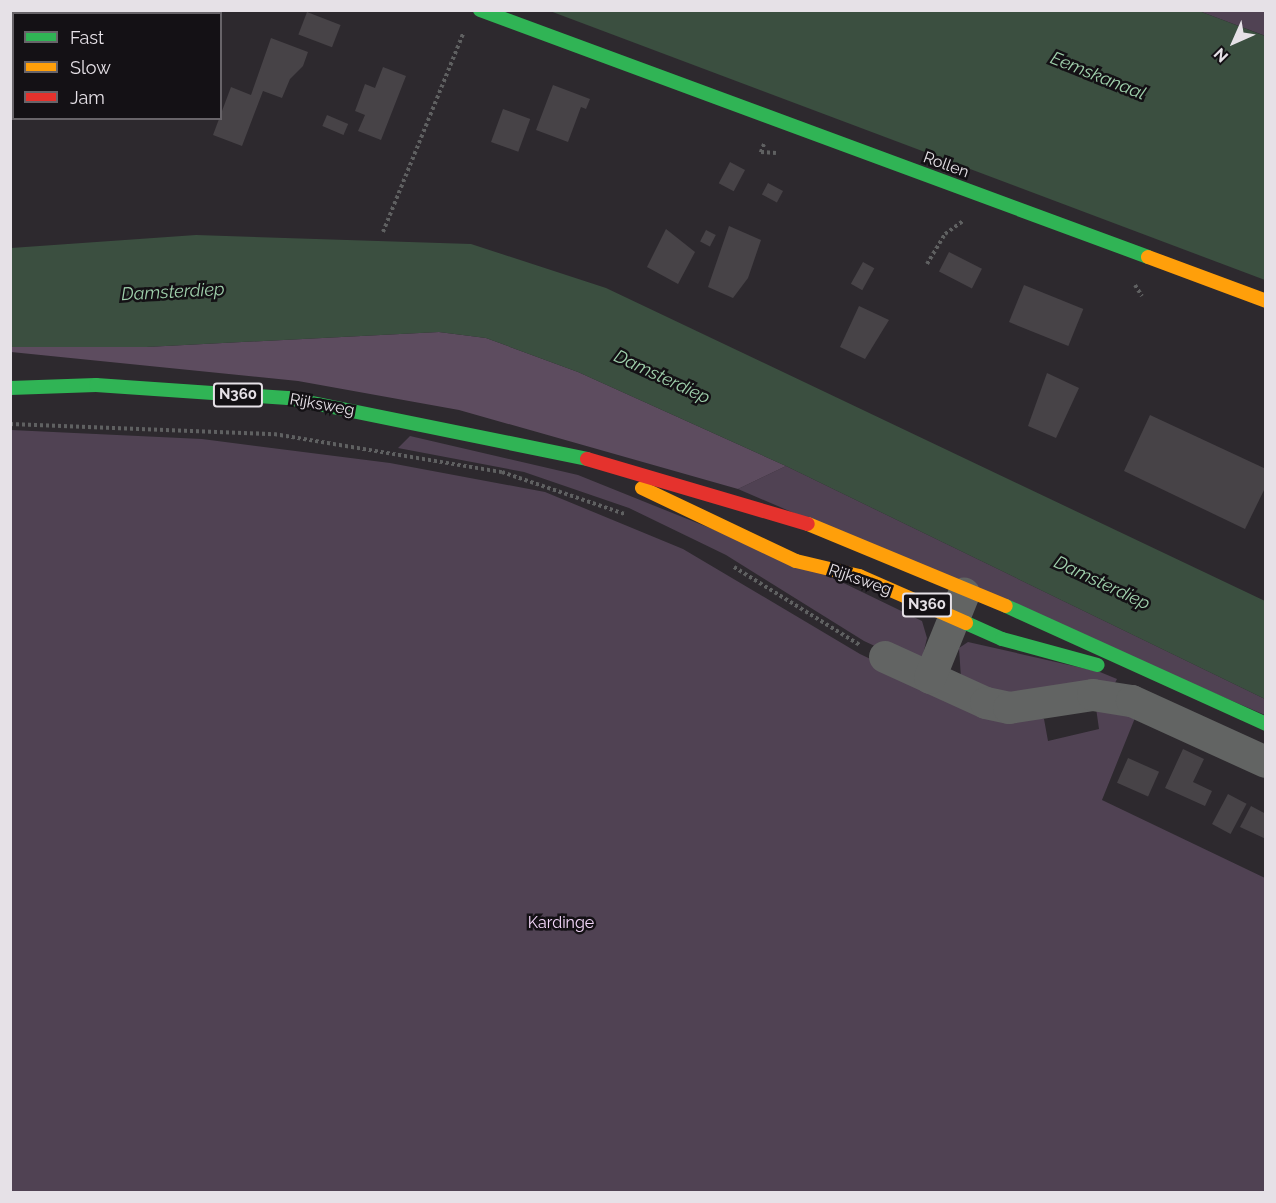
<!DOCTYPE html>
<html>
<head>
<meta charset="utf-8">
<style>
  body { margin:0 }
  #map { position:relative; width:1276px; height:1203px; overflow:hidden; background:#2d292e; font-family:Raleway,sans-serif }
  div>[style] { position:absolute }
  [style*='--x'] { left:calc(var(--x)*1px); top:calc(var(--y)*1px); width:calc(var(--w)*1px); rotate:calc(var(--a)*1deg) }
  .green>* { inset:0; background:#504253 }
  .forest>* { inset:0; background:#5d4c5f }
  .water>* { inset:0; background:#3b4f40 }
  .building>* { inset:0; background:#474347; transform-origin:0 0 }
  .path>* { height:4px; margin-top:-2px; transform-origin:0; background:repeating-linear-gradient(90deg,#5f6061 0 3px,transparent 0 6px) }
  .street>* { height:32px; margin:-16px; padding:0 16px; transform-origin:16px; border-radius:16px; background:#626463 }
  .fast>* { height:14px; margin:-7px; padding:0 7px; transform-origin:7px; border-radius:7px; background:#30b455 }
  .slow>* { height:14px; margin:-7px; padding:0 7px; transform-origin:7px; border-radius:7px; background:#ff9f0a }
  .jam>* { height:14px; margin:-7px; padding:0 7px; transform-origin:7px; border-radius:7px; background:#e5322d }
  span { translate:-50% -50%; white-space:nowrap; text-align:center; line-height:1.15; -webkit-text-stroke:5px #141115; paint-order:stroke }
  .shield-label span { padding:2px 4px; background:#141115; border:2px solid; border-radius:4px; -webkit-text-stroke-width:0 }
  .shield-label { font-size:15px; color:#e6e1e7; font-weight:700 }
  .street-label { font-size:16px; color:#e6e1e7 }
  .park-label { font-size:16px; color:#f5d8fb }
  .water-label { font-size:18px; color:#9fd0ac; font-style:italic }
  .frame { position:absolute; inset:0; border:12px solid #e6e1e7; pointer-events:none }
  .legend { position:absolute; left:12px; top:12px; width:210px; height:108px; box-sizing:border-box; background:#141115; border:2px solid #686469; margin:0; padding:8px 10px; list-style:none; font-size:18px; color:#e6e1e7 }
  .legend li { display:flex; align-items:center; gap:12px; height:30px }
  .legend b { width:30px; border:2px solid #686469 }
  .north { position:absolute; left:1204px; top:12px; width:60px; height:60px; -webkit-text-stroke:4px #141115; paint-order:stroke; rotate:225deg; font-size:16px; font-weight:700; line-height:24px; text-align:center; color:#e6e1e7 }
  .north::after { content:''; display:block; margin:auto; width:21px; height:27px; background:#e6e1e7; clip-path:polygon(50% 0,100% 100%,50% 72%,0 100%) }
</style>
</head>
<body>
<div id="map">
  <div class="green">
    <i style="clip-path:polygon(1199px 11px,1265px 11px,1265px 36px,1263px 35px)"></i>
    <i style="clip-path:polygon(11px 430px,202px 439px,390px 463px,545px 492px,683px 549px,860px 654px,994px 718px,1044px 719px,1048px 741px,1099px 729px,1096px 708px,1137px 713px,1102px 800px,1265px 878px,1265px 1192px,11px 1192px)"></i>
    <i style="clip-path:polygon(410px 436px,578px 475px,829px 576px,922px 621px,927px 638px,920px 667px,864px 641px,726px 555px,629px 508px,524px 472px,398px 448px)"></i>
    <i style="clip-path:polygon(786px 466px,1265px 699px,1265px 715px,738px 489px)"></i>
    <i style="clip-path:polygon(968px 642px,1100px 672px,1117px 679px,1114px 685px,1006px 694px,961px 678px,959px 648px)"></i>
  </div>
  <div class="forest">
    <i style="clip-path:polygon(439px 332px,486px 338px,578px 372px,786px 466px,738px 489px,459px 410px,298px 381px,11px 352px,11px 347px,146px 347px)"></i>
  </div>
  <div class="water">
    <i style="clip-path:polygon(550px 11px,1199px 11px,1265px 36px,1265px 280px)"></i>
    <i style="clip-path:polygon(196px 235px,471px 244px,606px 288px,1265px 601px,1265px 699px,786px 466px,578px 372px,486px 338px,439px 332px,146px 347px,11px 347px,11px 248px)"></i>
  </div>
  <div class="building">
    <i style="clip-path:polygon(51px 10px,94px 10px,102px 13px,50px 14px)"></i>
    <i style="left:307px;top:12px;width:36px;height:24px;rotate:21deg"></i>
    <i style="clip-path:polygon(271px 38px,308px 52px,303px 66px,290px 79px,282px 98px,263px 91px,242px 146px,213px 135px,231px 87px,251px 95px)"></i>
    <i style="clip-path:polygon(383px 67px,406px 76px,381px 140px,358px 131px,365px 115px,355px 111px,365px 84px,375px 88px)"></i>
    <i style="clip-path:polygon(553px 85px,590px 99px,586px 109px,581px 107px,568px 142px,536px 130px)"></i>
    <i style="left:503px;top:109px;width:29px;height:35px;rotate:20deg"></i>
    <i style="left:327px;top:115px;width:23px;height:12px;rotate:23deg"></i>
    <i style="left:730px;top:162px;width:17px;height:24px;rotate:28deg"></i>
    <i style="left:768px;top:183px;width:17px;height:13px;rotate:28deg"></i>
    <i style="clip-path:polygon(729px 226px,761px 240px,748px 278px,733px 298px,708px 287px)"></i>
    <i style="clip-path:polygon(666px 229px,695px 252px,678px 284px,647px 267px)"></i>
    <i style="left:706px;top:230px;width:11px;height:13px;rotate:27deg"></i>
    <i style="left:949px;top:252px;width:37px;height:22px;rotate:27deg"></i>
    <i style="left:863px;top:262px;width:13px;height:25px;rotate:29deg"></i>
    <i style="left:1024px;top:285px;width:64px;height:40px;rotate:22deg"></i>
    <i style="clip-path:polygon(859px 306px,889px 320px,865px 359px,840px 347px)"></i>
    <i style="clip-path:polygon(1047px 373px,1079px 388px,1056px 438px,1028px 426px)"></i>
    <i style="clip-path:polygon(1150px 415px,1266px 469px,1266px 486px,1245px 529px,1124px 471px)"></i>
    <i style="clip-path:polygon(1183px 749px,1204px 759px,1193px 782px,1212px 791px,1205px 806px,1165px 788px)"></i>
    <i style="left:1128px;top:758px;width:34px;height:27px;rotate:24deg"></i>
    <i style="left:1228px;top:794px;width:21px;height:34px;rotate:28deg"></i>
    <i style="clip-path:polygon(1251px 806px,1266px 814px,1266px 839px,1240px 827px)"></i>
  </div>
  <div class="path">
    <i style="--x:764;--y:144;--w:9;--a:111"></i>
    <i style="--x:761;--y:152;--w:15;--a:4"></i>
    <i style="--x:383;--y:232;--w:214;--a:-68"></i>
    <i style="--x:927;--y:264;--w:35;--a:-59"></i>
    <i style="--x:945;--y:234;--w:22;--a:-36"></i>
    <i style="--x:1135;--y:285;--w:13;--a:58"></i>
    <i style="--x:10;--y:424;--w:264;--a:2.2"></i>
    <i style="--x:274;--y:434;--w:231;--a:9.5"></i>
    <i style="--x:502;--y:472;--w:130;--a:18.9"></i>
    <i style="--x:734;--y:567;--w:148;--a:31.8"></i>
  </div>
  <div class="street">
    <i style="--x:885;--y:657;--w:111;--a:24.5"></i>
    <i style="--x:986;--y:703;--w:24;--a:12"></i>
    <i style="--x:1009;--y:708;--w:85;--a:-8.8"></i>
    <i style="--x:1093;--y:695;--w:39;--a:9"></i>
    <i style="--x:1132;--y:701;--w:147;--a:24.5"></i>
    <i style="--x:930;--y:678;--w:91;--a:-68"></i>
  </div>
  <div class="fast">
    <i style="--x:480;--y:10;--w:712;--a:20.29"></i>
    <i style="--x:10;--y:388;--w:86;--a:-2"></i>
    <i style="--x:96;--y:385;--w:192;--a:3.9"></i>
    <i style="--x:288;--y:398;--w:305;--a:11.5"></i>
    <i style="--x:1006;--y:606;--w:286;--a:24.4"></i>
    <i style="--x:966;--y:623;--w:39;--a:24"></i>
    <i style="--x:1002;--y:639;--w:99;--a:15.2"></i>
  </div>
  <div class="slow">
    <i style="--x:1148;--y:257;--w:126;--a:20.4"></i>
    <i style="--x:642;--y:488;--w:170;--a:25.4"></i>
    <i style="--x:796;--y:561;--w:65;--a:13.4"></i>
    <i style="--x:859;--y:576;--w:117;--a:23.7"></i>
    <i style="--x:808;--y:524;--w:214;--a:22.5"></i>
  </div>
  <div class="jam">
    <i style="--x:587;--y:459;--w:230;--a:16.4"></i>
  </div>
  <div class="shield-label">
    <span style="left:238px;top:395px">N360</span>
    <span style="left:927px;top:605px">N360</span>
  </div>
  <div class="street-label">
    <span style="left:946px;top:165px;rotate:20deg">Rollen</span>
    <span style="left:322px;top:405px;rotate:10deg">Rijksweg</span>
    <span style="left:860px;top:580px;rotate:19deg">Rijksweg</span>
  </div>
  <div class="park-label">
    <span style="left:561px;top:923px">Kardinge</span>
  </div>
  <div class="water-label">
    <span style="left:1098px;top:76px;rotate:22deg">Eemskanaal</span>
    <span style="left:173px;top:292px;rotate:-3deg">Damsterdiep</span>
    <span style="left:662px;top:377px;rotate:25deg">Damsterdiep</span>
    <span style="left:1102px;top:583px;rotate:25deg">Damsterdiep</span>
  </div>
  <div class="frame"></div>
  <ul class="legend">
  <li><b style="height:8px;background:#30b455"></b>Fast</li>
  <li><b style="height:8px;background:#ff9f0a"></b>Slow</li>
  <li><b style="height:8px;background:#e5322d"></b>Jam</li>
  </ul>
  <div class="north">N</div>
</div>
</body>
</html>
